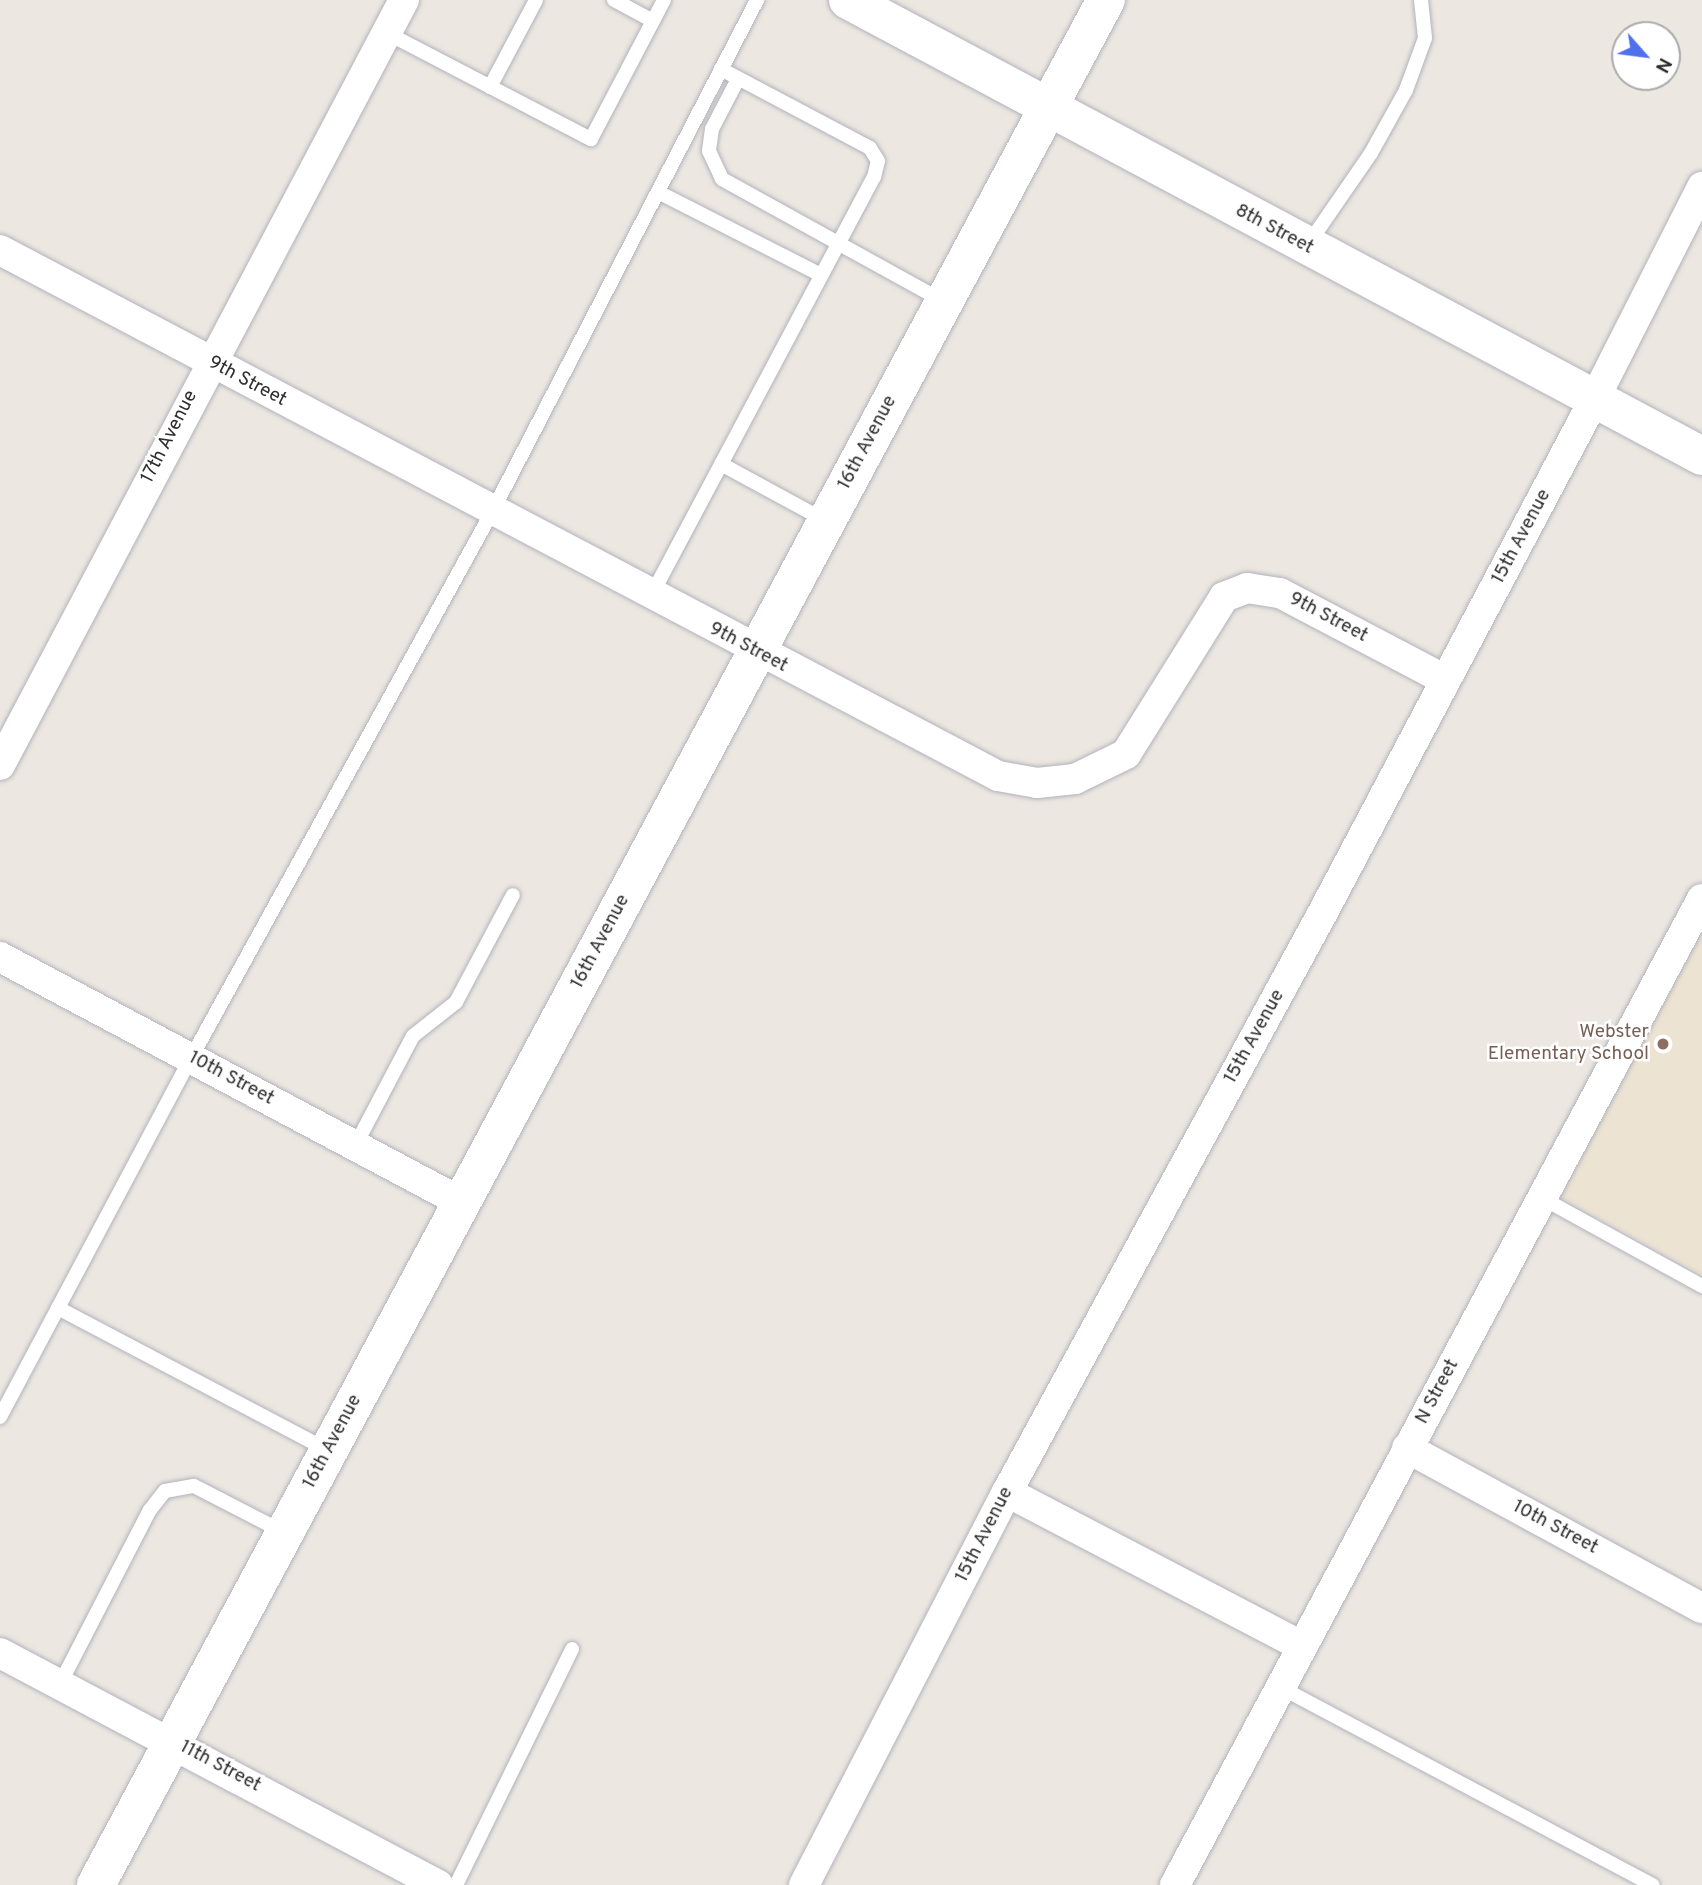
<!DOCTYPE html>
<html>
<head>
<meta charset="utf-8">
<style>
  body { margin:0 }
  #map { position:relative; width:1702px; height:1885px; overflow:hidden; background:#ede7e1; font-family:Overpass,sans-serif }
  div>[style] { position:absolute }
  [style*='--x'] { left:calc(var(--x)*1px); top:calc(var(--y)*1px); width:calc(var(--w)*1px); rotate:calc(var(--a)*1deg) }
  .education>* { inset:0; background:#ede3d2 }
  .roads { filter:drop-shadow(0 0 2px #b1b3bc) drop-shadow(0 0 2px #b1b3bc) }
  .lane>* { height:14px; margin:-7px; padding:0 7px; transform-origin:7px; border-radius:7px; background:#fff }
  .street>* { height:30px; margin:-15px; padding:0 15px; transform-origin:15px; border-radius:15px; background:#fff }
  .secondary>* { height:38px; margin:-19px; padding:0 19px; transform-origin:19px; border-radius:19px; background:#fff }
  .dots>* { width:19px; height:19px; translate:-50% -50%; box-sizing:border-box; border:4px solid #fff; border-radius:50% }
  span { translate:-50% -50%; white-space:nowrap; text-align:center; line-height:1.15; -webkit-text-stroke:5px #fff; paint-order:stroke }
  .street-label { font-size:19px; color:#2d2d2d }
  .education-label { font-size:19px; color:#785e54 }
  .right { translate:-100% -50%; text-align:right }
  .north { position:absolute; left:1611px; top:21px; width:70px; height:70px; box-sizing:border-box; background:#fff; border:2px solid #ababab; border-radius:50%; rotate:118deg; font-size:19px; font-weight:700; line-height:28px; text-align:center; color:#2d2d2d }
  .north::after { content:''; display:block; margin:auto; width:24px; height:32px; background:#4f71ec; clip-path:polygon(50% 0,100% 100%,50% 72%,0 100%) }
</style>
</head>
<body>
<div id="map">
  <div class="education">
    <i style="clip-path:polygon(1702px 899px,1702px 1274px,1546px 1189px)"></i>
  </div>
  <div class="roads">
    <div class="lane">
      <i style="--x:614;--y:0;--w:44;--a:28.3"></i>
      <i style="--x:387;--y:33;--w:230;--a:27.5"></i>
      <i style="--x:591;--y:139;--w:157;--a:-62.3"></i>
      <i style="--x:738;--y:79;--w:56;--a:117.5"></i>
      <i style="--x:712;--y:129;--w:22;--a:98"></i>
      <i style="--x:709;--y:151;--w:31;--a:65"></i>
      <i style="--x:722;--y:179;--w:252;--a:28.9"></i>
      <i style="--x:490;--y:87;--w:98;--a:-62.1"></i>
      <i style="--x:658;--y:192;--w:183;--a:27"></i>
      <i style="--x:1309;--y:243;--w:109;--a:-55.4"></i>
      <i style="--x:1371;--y:153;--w:72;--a:-60.9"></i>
      <i style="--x:1406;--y:90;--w:55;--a:-69.9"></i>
      <i style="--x:1425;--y:38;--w:38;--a:-96"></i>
      <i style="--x:721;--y:464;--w:117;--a:28.5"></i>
      <i style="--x:651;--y:596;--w:475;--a:-62"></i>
      <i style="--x:874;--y:177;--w:16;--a:-76"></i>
      <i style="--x:878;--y:161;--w:15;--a:-122"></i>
      <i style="--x:870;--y:148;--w:169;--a:-152.1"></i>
      <i style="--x:355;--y:1146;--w:124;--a:-62.2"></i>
      <i style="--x:413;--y:1036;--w:55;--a:-38.3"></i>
      <i style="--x:456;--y:1002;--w:121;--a:-62"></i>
      <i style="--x:1542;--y:1198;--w:183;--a:28.8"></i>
      <i style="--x:58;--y:1308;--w:304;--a:27.8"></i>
      <i style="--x:0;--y:1417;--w:407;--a:-62"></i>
      <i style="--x:191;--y:1058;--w:623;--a:-61.13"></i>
      <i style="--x:492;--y:512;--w:577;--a:-62.63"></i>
      <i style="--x:60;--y:1684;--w:196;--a:-62.7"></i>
      <i style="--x:150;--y:1510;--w:24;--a:-52"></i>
      <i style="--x:165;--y:1491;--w:29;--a:-10"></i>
      <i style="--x:194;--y:1486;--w:100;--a:27.3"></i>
      <i style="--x:1280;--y:1687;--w:422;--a:28"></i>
      <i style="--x:456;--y:1885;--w:263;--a:-63.8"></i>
    </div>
    <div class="street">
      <i style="--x:0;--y:250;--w:1128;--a:27.79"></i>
      <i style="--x:998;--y:776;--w:40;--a:10"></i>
      <i style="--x:1037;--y:783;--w:38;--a:-6"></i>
      <i style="--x:1075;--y:779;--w:57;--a:-26.1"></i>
      <i style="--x:1126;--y:754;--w:185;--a:-58"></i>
      <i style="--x:1224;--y:597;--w:25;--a:-21"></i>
      <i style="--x:1247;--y:588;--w:33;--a:9"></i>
      <i style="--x:1280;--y:593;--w:187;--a:27.7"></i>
      <i style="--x:0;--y:765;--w:865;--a:-62.16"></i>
      <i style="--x:0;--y:957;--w:522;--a:27.99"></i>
      <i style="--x:1407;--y:1448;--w:336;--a:28.5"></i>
      <i style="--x:1007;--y:1492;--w:333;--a:27.6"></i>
      <i style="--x:0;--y:1653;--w:496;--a:27.9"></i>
      <i style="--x:804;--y:1885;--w:442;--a:-62.7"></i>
      <i style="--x:1007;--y:1492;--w:658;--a:-61.41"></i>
      <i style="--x:1322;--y:914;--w:582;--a:-62.11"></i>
      <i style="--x:1594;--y:400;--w:239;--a:-63.1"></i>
      <i style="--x:1175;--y:1885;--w:1118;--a:-61.88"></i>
    </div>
    <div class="secondary">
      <i style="--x:848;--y:0;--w:968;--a:28.1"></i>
      <i style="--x:96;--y:1885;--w:2139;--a:-61.82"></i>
    </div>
  </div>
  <div class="dots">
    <i style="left:1663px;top:1044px;background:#8d6e63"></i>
  </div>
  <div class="street-label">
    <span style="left:1274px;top:230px;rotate:28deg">8th Street</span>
    <span style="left:247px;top:382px;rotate:28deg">9th Street</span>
    <span style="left:170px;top:437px;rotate:-63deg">17th Avenue</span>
    <span style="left:868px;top:443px;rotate:-62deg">16th Avenue</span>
    <span style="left:1522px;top:537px;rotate:-62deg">15th Avenue</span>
    <span style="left:1328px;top:618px;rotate:28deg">9th Street</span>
    <span style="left:748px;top:648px;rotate:28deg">9th Street</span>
    <span style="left:601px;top:942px;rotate:-62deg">16th Avenue</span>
    <span style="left:1255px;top:1037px;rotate:-61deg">15th Avenue</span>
    <span style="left:231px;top:1079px;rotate:28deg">10th Street</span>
    <span style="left:1438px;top:1392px;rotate:-62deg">N Street</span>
    <span style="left:333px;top:1442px;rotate:-62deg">16th Avenue</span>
    <span style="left:1555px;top:1528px;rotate:28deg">10th Street</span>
    <span style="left:985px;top:1535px;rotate:-63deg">15th Avenue</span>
    <span style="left:220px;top:1767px;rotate:28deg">11th Street</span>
  </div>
  <div class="education-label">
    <span class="right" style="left:1649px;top:1044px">Webster<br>Elementary School</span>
  </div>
  <div class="north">N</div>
</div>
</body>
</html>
